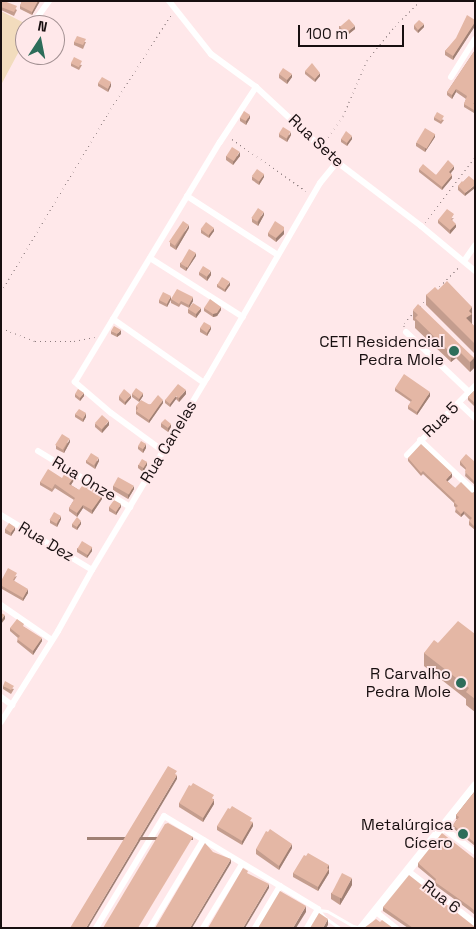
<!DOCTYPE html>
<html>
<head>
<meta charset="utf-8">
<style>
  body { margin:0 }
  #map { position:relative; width:476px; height:929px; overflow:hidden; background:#ffe8ea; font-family:"Space Grotesk",sans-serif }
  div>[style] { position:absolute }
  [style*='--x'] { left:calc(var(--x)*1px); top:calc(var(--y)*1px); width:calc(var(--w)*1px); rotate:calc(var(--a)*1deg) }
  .green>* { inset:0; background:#f2dcbd }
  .path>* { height:1px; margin-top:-0.5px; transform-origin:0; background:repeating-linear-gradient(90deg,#8b7b7d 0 1px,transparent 0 5px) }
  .lane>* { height:3px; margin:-1.5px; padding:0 1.5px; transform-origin:1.5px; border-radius:1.5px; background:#fff }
  .street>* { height:6px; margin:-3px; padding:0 3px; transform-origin:3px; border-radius:3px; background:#fff }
  .secondary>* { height:9px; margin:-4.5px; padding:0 4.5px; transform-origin:4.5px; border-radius:4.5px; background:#fff }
  .wall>* { inset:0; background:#c49d8e }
  .shaded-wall>* { inset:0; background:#a08074; transform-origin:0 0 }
  .building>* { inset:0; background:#e4b7a5; transform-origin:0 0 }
  .dots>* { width:14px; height:14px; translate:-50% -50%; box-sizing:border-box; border:2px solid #ffe8ea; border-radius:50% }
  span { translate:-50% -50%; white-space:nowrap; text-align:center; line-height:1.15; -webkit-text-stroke:4px #ffe8ea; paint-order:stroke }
  .street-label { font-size:16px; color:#180f10 }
  .poi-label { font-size:16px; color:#180f10 }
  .right { translate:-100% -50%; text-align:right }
  .frame { position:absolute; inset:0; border:2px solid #180f10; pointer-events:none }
  .north { position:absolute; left:15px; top:15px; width:50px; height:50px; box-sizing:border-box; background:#ffe8ea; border:1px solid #a39193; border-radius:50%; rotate:11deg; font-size:14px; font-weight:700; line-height:20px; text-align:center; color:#180f10 }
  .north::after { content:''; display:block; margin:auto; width:18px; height:22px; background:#2d6d5a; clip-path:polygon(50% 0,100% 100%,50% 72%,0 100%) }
  .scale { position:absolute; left:298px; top:25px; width:106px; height:22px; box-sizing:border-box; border:2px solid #180f10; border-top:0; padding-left:6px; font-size:15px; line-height:18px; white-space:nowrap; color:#180f10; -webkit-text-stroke:4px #ffe8ea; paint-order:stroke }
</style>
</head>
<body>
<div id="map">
  <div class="green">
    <i style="clip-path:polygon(1px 11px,28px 25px,25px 25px,25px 40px,1px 85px)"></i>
  </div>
  <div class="path">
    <i style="--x:232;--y:139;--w:90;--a:35.1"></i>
    <i style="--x:325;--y:141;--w:31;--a:-54"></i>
    <i style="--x:343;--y:116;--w:61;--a:-66.8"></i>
    <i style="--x:367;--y:60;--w:44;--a:-50.5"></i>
    <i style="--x:395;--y:26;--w:35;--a:-45"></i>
    <i style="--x:425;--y:222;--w:82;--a:-52.4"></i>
    <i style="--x:436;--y:290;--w:34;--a:-45"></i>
    <i style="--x:1;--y:292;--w:209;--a:-59.1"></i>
    <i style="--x:108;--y:113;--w:117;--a:-57.3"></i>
    <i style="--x:420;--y:306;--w:8;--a:-45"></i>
    <i style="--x:404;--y:327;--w:4;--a:-90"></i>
    <i style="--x:404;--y:323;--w:15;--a:-48"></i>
    <i style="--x:1;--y:328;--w:36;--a:21"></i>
    <i style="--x:35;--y:341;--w:39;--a:0"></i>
    <i style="--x:74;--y:341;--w:21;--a:-11"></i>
  </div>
  <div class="lane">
    <i style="--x:475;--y:726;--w:2;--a:90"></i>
    <i style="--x:318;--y:909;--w:10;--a:53"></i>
    <i style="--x:324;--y:917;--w:19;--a:35"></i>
    <i style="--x:319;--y:910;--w:8;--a:7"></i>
    <i style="--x:327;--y:911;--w:30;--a:30"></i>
    <i style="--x:353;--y:926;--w:8;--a:14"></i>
  </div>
  <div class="street">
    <i style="--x:169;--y:1;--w:68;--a:51.6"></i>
    <i style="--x:211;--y:54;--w:56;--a:36.3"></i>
    <i style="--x:256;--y:87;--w:110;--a:42.8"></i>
    <i style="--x:337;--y:162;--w:106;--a:37.3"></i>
    <i style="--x:421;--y:226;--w:70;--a:39.8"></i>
    <i style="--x:36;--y:19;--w:22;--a:-54"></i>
    <i style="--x:451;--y:77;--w:45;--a:-57.7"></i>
    <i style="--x:187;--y:196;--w:108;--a:33"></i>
    <i style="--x:150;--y:258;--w:110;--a:32.4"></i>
    <i style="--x:464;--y:261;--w:19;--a:-55"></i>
    <i style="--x:113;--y:319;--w:111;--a:35.1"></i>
    <i style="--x:406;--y:332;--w:87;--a:43.6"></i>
    <i style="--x:459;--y:403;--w:22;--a:43"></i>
    <i style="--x:420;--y:440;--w:76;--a:43.4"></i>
    <i style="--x:38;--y:451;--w:108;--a:31.3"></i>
    <i style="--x:163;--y:451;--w:64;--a:-143.8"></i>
    <i style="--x:111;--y:413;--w:48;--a:-139.3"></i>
    <i style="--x:75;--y:382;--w:280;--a:-58.9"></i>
    <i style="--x:220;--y:142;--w:66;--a:-56.8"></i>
    <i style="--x:407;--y:455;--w:97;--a:-45.4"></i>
    <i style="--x:1;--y:515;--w:106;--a:31.1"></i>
    <i style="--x:1;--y:605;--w:62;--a:34.5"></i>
    <i style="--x:1;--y:697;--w:14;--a:36"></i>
    <i style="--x:1;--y:722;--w:107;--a:-57.9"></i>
    <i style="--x:58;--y:631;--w:70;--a:-60.9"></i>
    <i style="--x:92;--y:570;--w:224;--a:-59.1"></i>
    <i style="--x:207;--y:378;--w:225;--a:-59.9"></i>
    <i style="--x:320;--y:183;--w:27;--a:-51"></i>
    <i style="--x:442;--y:827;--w:41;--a:37.1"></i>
    <i style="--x:407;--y:870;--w:86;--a:37.9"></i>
    <i style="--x:375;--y:911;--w:27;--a:39"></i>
    <i style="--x:96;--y:928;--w:131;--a:-58.7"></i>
    <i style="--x:164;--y:816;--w:180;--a:31.1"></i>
    <i style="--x:318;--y:909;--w:22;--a:120"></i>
    <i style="--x:150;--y:928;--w:103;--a:-58.9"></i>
    <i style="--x:203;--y:928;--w:75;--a:-58.6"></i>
    <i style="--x:255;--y:928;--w:49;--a:-59.2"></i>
  </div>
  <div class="secondary">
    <i style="--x:361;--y:928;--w:183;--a:-51.4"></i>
  </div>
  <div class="wall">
    <i style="clip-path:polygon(1px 1px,17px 10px,14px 16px,1px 10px)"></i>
    <i style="clip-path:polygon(22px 1px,40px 1px,32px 15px,20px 9px,20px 6px)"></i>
    <i style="clip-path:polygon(475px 20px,475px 26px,453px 60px,445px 55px,445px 51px)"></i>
    <i style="clip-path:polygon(414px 25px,424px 27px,418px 33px,414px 29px)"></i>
    <i style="clip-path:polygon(339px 26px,355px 29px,345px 37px,339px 30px)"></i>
    <i style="clip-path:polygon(74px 42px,86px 42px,83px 49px,74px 45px)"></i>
    <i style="clip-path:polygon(475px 50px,474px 113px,464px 107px,464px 104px,466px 99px,456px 92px,452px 99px,447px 95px,447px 92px)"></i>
    <i style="clip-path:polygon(71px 63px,82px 65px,79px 70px,71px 66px)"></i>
    <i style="clip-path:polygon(305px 71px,320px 76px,315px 82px,305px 74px)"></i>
    <i style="clip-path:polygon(279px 74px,292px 77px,287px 84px,279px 78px)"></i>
    <i style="clip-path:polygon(98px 83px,111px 86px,108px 92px,98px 86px)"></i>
    <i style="clip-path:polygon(434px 117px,444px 120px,441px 124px,434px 120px)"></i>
    <i style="clip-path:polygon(240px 118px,250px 118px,246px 125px,240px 121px)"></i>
    <i style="clip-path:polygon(279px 134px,291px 135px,287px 142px,279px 137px)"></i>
    <i style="clip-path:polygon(435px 137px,425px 152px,416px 146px,416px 143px)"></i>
    <i style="clip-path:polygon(341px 139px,352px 139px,347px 146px,341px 142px)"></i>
    <i style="clip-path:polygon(226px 156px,240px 156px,233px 165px,226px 160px)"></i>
    <i style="clip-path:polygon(419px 169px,436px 175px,454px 169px,451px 173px,452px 178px,442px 190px,419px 172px)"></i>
    <i style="clip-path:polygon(469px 176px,465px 196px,458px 190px,458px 186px,463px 182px)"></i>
    <i style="clip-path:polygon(252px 177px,264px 177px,259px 185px,252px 180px)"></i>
    <i style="clip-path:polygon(264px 215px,258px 226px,252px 222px,252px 218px)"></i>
    <i style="clip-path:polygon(454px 218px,452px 220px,456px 227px,450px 234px,438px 223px,438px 220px)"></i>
    <i style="clip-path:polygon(284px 227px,284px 234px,276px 242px,268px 236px,268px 233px)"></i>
    <i style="clip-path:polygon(189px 228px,176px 250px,170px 246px,170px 242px)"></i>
    <i style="clip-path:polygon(201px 229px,214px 231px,209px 238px,201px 233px)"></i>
    <i style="clip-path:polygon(196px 256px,186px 271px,180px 267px,180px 263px)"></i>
    <i style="clip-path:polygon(199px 272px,211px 275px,207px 281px,199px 275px)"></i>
    <i style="clip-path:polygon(217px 284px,230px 285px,225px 292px,217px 287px)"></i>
    <i style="clip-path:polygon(438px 290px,472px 307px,472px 324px,475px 327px,475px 354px,426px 305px,426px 295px)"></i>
    <i style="clip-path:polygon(171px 299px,193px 301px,189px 308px,181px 304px,179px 307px,171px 303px,171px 300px,167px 307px,159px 303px,159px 300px)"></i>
    <i style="clip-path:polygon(204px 308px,221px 310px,217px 316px,213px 317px,204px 311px)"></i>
    <i style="clip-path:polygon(188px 309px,201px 311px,196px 318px,188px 313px)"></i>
    <i style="clip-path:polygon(413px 310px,474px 358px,474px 368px,470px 372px,456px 358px,451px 362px,415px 328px,415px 321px,413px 320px)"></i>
    <i style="clip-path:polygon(200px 328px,211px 329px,207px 336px,200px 332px)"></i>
    <i style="clip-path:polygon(111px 331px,121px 334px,117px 337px,111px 334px)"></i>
    <i style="clip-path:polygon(395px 388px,430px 396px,417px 415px,408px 409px,408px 406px,411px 402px,395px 391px)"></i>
    <i style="clip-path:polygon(475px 390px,475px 407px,468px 400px,468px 397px)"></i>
    <i style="clip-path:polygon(75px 394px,84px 396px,80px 401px,75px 397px)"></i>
    <i style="clip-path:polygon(132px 394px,143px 396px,139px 402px,132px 397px)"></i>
    <i style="clip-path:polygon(186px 394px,179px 402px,176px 399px,170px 407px,165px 403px,165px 400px)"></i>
    <i style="clip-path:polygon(119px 396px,131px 398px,125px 405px,119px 400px)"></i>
    <i style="clip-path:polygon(163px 403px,149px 423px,136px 414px,136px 406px)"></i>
    <i style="clip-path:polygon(75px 414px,86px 417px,83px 422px,75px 417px)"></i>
    <i style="clip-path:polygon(161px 423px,171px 427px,168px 432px,161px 427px)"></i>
    <i style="clip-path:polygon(95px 424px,109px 425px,102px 433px,95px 427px)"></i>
    <i style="clip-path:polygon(70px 442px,64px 453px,56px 449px,56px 445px)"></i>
    <i style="clip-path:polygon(138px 446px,146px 448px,143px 453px,138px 449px)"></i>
    <i style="clip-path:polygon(408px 458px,452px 477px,447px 481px,455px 488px,472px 493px,475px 492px,475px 530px,469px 525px,469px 521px,470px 520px,464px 514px,461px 517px,455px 512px,456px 508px,454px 506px,454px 503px,423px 474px,421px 476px,408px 461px)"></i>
    <i style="clip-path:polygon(86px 460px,99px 461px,95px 469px,86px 463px)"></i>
    <i style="clip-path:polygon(460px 461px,475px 462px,475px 485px,465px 476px,466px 470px,460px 465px)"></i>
    <i style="clip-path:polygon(138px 465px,147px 465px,143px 472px,138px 468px)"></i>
    <i style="clip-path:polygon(62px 478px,74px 480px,71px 485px,79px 490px,102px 499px,92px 514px,83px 508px,77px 517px,69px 511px,69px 508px,74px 500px,55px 488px,52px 492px,40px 485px,40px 482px)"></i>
    <i style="clip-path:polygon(113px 486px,134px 489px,128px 499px,113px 490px)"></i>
    <i style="clip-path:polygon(109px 507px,121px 507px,116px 515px,109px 511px)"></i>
    <i style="clip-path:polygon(61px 519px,57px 527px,50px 523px,50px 520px)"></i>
    <i style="clip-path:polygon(72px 524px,81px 524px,77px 530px,72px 527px)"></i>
    <i style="clip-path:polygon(5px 529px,15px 530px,11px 536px,5px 533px)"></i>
    <i style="clip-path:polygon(77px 548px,92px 551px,87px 558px,77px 552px)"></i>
    <i style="clip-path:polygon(17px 576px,14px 581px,28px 593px,23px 601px,2px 589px,1px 581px)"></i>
    <i style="clip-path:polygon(24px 627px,42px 641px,33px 655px,17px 642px,18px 638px,10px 631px,10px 628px)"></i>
    <i style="clip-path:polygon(475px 634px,475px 712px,466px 705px,466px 699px,424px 666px,424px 653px,438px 643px)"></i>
    <i style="clip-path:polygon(3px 686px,14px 689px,11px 694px,3px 689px)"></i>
    <i style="clip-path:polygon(475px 791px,475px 846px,453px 828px,453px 825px,457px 819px,456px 819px,456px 815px)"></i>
    <i style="clip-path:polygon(214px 799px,214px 804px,203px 822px,179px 807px,179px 803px)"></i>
    <i style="clip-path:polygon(252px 822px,253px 826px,242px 845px,217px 830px,217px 826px)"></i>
    <i style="clip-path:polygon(292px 848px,279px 870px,256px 854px,256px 849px)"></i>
    <i style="clip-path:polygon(475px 859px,475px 915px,469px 910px,435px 885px,435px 881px,418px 867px,418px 863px)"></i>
    <i style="clip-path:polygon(329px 865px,329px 873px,318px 891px,293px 877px,293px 873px)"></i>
    <i style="clip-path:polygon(352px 885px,340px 905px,331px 899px,331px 893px)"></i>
    <i style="clip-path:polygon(383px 907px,475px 928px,408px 928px,383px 911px)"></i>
  </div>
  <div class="shaded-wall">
    <i style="clip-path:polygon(38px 1px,40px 1px,32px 15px,32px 12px)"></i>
    <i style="clip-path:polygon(475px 22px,475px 26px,453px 60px,453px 56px)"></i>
    <i style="clip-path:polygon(424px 24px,424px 27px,418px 33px,418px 30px)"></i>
    <i style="clip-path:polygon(355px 26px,355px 29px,345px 37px,345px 34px)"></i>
    <i style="clip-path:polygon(320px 73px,320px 76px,315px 82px,315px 79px)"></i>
    <i style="clip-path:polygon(292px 74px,292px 77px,287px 84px,287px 80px)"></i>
    <i style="clip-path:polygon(111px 82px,111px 86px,108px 92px,108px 89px)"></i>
    <i style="clip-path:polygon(456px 89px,456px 92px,452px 99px,452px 95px)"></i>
    <i style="clip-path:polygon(250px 115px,250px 118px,246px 125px,246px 121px)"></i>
    <i style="clip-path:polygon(291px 132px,291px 135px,287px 142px,287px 139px)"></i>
    <i style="clip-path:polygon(435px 134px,435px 137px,425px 152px,425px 149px)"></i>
    <i style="clip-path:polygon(352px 136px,352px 139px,347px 146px,347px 143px)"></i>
    <i style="clip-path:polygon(240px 152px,240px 156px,233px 165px,233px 162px)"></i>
    <i style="clip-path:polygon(454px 166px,454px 169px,449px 175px,449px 172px)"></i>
    <i style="clip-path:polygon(264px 174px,264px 177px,259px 185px,259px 182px)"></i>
    <i style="clip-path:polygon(452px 175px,452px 178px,442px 190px,442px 187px)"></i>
    <i style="clip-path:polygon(475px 185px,475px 188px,465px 196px,465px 193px)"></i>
    <i style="clip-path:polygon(264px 212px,264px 215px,258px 226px,258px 222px)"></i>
    <i style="clip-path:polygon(456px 224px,456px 227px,450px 234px,450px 230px)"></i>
    <i style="clip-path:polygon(189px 225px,189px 228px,176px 250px,176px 247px)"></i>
    <i style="clip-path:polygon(214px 228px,214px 231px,209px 238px,209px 235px)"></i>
    <i style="clip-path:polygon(284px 230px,284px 234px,276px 242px,276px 238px)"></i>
    <i style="clip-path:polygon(196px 253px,196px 256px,186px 271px,186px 268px)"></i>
    <i style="clip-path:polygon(211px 271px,211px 275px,207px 281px,207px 277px)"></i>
    <i style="clip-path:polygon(230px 282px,230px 285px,225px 292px,225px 289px)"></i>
    <i style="clip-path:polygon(171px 296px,171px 299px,167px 307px,167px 304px)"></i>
    <i style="clip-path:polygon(193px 297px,193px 301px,189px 308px,189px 305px)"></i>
    <i style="clip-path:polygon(221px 307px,221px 310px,217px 316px,213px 317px,213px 314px)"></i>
    <i style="clip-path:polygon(472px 307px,472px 324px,466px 318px,469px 311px)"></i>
    <i style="clip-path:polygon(201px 308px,201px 311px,196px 318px,196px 314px)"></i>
    <i style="clip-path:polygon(211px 326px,211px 329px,207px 336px,207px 333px)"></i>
    <i style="clip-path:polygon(121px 330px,121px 334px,117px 337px,117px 334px)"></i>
    <i style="clip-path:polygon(456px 348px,456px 358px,451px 362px,451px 353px)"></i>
    <i style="clip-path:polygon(474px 358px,474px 368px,470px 372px,470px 362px)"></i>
    <i style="clip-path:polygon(186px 390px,186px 394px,179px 402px,179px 398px)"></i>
    <i style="clip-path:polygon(430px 392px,430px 396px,417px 415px,417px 412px)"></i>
    <i style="clip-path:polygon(84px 393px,84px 396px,80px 401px,80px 398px)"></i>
    <i style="clip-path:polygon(143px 393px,143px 396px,139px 402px,139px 399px)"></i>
    <i style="clip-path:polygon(131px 395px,131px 398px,125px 405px,125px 402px)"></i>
    <i style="clip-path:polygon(176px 396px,176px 399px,170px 407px,170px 404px)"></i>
    <i style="clip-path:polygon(163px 400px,163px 403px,149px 423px,149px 420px)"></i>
    <i style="clip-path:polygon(86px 413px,86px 417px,83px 422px,83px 419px)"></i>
    <i style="clip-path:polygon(109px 421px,109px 425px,102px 433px,102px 430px)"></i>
    <i style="clip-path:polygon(171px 424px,171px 427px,168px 432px,168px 428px)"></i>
    <i style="clip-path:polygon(70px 439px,70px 442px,64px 453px,64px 450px)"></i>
    <i style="clip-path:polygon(146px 444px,146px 448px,143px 453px,143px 449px)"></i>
    <i style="clip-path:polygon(99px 458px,99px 461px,95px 469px,95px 465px)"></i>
    <i style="clip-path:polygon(147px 462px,147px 465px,143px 472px,143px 468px)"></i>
    <i style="clip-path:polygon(452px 473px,452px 477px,446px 483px,446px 480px)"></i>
    <i style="clip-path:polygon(74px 477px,74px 480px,69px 488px,69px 484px)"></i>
    <i style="clip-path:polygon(134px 486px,134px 489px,128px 499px,128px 495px)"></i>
    <i style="clip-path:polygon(102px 496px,102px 499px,92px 514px,92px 510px)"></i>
    <i style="clip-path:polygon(121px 504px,121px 507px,116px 515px,116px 512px)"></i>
    <i style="clip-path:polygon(83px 505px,83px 508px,77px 517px,77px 513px)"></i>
    <i style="clip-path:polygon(464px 511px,464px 514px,461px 517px,461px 514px)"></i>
    <i style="clip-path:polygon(61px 516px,61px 519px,57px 527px,57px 524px)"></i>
    <i style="clip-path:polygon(81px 521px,81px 524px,77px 530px,77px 527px)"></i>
    <i style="clip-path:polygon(15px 527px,15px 530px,11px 536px,11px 533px)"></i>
    <i style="clip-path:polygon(92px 547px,92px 551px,87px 558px,87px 555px)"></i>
    <i style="clip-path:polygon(28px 589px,28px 593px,23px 601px,23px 598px)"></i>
    <i style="clip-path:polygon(5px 615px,5px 619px,1px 624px,1px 620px)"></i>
    <i style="clip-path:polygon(42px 638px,42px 641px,33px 655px,33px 651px)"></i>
    <i style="clip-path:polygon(177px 775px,177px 779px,88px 928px,86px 928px)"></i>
    <i style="clip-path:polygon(214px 800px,214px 804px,203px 822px,203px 818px)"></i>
    <i style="clip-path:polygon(253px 822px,253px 826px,242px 845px,242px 841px)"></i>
    <i style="left:193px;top:837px;width:3px;height:106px;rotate:90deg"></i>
    <i style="clip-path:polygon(292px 844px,292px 848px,279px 870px,279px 866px)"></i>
    <i style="clip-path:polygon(231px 859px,231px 863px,192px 928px,190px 928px)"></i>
    <i style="clip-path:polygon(329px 865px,329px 873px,318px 891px,318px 887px)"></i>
    <i style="clip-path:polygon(352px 878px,352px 885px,340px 905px,340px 898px)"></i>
    <i style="clip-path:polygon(269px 884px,269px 888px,245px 928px,243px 928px)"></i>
    <i style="clip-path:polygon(306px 906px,306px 912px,296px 928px,293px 928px)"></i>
    <i style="clip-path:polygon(328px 919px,328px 925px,326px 928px,323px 928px)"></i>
  </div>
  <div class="building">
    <i style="clip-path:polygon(1px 1px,4px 1px,17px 6px,14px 12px,1px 7px)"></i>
    <i style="clip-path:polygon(22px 1px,38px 1px,32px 12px,20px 6px)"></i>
    <i style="clip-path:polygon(467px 15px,475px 20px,475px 22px,453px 56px,445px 51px,456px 38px)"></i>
    <i style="left:349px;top:19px;width:9px;height:12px;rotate:49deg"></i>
    <i style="clip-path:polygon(419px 20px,424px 24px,418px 30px,414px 25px)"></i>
    <i style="clip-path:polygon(77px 36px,86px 39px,83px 45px,74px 42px)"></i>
    <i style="clip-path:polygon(475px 50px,475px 102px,473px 104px,475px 104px,475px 108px,474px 110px,464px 104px,467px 96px,458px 90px,456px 89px,452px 95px,447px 92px)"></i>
    <i style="left:74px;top:57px;width:9px;height:7px;rotate:27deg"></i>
    <i style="clip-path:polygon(312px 63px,320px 73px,315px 79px,305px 71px)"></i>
    <i style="clip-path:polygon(283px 68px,292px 74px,287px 80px,279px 74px)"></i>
    <i style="clip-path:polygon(102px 77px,111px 82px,108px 89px,98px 83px)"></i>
    <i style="clip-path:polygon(244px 111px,250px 115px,246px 121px,240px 118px)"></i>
    <i style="left:437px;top:112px;width:8px;height:6px;rotate:30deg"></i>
    <i style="left:283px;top:127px;width:9px;height:8px;rotate:32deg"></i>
    <i style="left:425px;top:128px;width:12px;height:17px;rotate:31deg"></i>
    <i style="clip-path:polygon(346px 131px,352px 136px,347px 143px,341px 139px)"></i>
    <i style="left:232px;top:147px;width:9px;height:11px;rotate:32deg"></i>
    <i style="clip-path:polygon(448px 160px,454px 166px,449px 172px,452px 175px,442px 187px,419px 169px,423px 164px,436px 175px)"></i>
    <i style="left:257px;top:169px;width:9px;height:9px;rotate:36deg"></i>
    <i style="clip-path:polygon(469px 176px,475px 181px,475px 185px,465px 193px,458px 186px,462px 181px,463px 182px)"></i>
    <i style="left:258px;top:208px;width:7px;height:12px;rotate:34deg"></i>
    <i style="clip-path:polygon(447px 209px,454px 214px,451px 219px,456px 224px,450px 230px,438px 220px)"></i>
    <i style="left:183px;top:221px;width:7px;height:25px;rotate:34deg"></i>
    <i style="clip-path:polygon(275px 221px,284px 227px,284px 230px,276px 238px,268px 233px)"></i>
    <i style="left:206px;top:222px;width:10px;height:9px;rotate:37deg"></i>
    <i style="left:189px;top:249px;width:8px;height:17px;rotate:30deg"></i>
    <i style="left:203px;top:266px;width:9px;height:7px;rotate:32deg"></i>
    <i style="left:222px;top:277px;width:9px;height:9px;rotate:32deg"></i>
    <i style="clip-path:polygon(447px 281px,472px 307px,469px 311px,472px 314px,466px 318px,475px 327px,475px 344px,426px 295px,435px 287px,438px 290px)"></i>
    <i style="clip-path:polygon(177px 289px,193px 297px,189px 305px,181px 301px,179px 304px,171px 299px)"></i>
    <i style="left:163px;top:292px;width:9px;height:9px;rotate:27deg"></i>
    <i style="clip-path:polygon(210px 299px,221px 307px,217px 313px,213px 314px,204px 308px)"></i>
    <i style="clip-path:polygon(193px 303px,201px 308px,196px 314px,188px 309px)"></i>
    <i style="clip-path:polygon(418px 304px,474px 358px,470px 362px,456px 348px,451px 353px,415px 318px,418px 315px,413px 310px)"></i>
    <i style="clip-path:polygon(204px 322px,211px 326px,207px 333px,200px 328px)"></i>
    <i style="clip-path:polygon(114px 326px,121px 330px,117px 334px,111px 331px)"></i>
    <i style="clip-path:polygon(404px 374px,430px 392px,417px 412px,408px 406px,412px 400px,395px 388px)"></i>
    <i style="clip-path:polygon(178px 384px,186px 390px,179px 398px,176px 396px,170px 404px,165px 400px)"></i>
    <i style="left:136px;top:388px;width:9px;height:7px;rotate:36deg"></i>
    <i style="clip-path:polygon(78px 389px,84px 393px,80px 398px,75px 394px)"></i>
    <i style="clip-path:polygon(124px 389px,131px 395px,125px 402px,119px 396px)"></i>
    <i style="clip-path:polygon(475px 390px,475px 403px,468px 397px)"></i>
    <i style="clip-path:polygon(158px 395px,163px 400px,149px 420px,136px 411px,138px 408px,136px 406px,141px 400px,150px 405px)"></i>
    <i style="clip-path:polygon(79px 409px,86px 413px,83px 419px,75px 414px)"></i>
    <i style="left:102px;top:415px;width:9px;height:11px;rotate:41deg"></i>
    <i style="clip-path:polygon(165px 419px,171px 424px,168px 428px,161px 423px)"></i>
    <i style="left:62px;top:434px;width:9px;height:13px;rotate:32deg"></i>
    <i style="left:141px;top:441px;width:6px;height:6px;rotate:31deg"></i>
    <i style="clip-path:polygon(421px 444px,452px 473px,446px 480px,455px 488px,461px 482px,472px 493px,475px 492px,475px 527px,469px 521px,472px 518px,464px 511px,461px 514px,455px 508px,458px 506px,454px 502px,455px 501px,423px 471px,421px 473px,408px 458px)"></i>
    <i style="left:91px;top:453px;width:9px;height:9px;rotate:32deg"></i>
    <i style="clip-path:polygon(466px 454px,475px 462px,475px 482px,465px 472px,466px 468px,460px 461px)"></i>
    <i style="left:142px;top:459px;width:6px;height:7px;rotate:31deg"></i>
    <i style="clip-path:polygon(48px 469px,62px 478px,66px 471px,74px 477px,69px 484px,79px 490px,85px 482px,102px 496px,92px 510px,83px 505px,77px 513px,69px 508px,75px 498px,55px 484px,52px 489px,40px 482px)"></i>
    <i style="left:118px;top:477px;width:18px;height:10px;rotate:29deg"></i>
    <i style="clip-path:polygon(114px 500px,121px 504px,116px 512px,109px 507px)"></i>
    <i style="left:54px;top:512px;width:8px;height:9px;rotate:30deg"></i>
    <i style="clip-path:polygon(77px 517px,81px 521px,77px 527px,72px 524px)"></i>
    <i style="left:9px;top:523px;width:7px;height:7px;rotate:34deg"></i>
    <i style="left:82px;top:541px;width:12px;height:9px;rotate:31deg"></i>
    <i style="clip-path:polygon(8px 568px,17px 573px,13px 580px,28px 589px,23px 598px,2px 586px,1px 587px,1px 581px)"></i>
    <i style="clip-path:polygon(1px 613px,5px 615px,1px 620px)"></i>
    <i style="clip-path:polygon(17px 619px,24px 624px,23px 626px,42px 638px,33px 651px,17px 639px,20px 636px,10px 628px)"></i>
    <i style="clip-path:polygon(458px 621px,475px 634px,475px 699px,466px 692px,469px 688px,424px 653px,434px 640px,438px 643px)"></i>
    <i style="clip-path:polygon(5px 681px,14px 686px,11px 690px,3px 686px)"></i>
    <i style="clip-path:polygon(168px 766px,177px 771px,175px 774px,177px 775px,86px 928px,70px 928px)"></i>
    <i style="clip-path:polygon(193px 783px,214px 795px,212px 798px,214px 800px,203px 818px,179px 803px,189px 785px,191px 786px)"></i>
    <i style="clip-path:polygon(475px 791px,475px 843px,453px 825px,459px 817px,456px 815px)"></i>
    <i style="clip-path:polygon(232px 806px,252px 818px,250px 821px,253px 822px,242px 841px,217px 826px,228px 808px,230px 809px)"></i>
    <i style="clip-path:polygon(168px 823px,193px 837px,138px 928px,103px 928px,165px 824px)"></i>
    <i style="clip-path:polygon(270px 829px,292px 844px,279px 866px,256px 849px,266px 831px,268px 832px)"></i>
    <i style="clip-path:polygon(442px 833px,475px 859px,475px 911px,469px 906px,435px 882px,436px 879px,418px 863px)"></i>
    <i style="clip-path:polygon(205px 843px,213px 852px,231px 859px,190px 928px,155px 928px)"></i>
    <i style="clip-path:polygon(308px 853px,329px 865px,327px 868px,329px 869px,318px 887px,293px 873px,304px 855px,306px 856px)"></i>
    <i style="clip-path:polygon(243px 868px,248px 871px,247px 873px,269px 884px,243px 928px,208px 928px)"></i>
    <i style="left:342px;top:873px;width:11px;height:23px;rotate:27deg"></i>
    <i style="clip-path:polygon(409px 875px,475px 927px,475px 928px,413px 928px,383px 907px)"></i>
    <i style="clip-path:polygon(280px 891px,306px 906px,293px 928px,258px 928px)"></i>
    <i style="clip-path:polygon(319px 913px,328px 919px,323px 928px,310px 928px)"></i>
    <i style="clip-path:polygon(376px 919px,380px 922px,382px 920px,393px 928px,364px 928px)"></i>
  </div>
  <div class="dots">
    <i style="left:454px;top:351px;background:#2d6d5a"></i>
    <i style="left:461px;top:683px;background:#2d6d5a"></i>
    <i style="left:463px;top:834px;background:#2d6d5a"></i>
  </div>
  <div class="street-label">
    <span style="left:316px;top:141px;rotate:43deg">Rua Sete</span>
    <span style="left:441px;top:420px;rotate:-44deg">Rua 5</span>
    <span style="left:169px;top:442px;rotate:-59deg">Rua Canelas</span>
    <span style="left:84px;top:479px;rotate:31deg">Rua Onze</span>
    <span style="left:46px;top:542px;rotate:31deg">Rua Dez</span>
    <span style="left:441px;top:897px;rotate:38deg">Rua 6</span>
  </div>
  <div class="poi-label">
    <span class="right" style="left:444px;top:351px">CETI Residencial<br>Pedra Mole</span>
    <span class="right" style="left:451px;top:683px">R Carvalho<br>Pedra Mole</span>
    <span class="right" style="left:453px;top:834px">Metalúrgica<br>Cícero</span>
  </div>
  <div class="frame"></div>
  <div class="north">N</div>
  <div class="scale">100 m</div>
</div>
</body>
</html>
